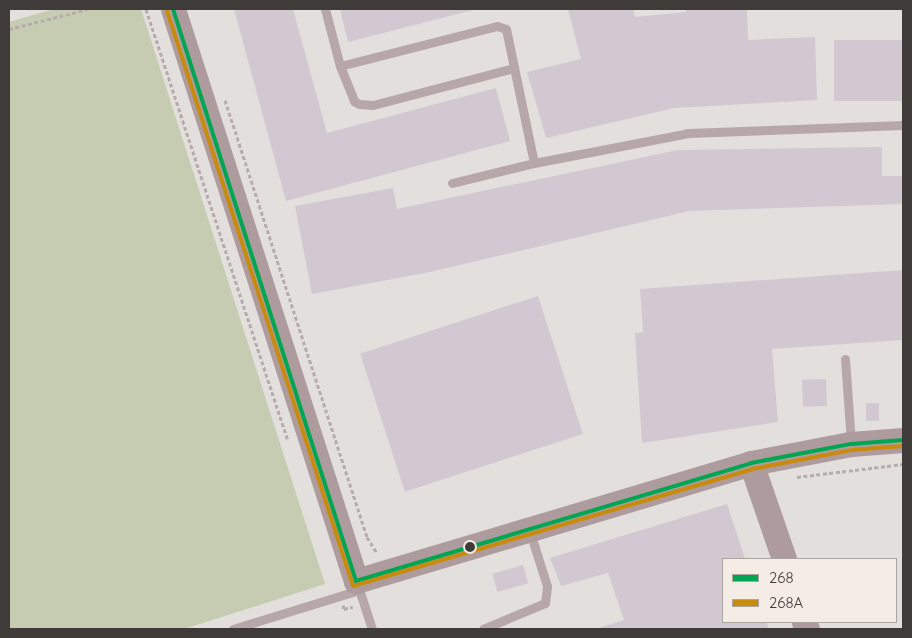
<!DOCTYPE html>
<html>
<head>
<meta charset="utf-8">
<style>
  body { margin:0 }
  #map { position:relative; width:912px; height:638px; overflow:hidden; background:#e2dfdc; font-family:Quicksand,sans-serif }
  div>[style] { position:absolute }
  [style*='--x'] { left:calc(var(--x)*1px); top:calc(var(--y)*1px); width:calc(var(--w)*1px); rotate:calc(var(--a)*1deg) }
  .green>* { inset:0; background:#c5ccb1 }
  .building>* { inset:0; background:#d2c8d2; transform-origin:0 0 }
  .path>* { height:3px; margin-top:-1.5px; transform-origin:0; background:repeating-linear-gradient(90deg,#b7acac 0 4px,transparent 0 6.5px) }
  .lane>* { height:9px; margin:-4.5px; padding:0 4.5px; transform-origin:4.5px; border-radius:4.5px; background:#b8a7a8 }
  .secondary>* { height:25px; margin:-12.5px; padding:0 12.5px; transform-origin:12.5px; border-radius:12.5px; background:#ae9b9d }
  .bus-1>* { height:4px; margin:-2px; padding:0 2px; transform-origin:2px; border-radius:2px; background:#00a651 }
  .bus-2>* { height:4px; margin:-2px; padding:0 2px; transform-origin:2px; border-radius:2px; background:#c98b0e }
  .dots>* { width:14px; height:14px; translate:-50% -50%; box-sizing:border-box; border:2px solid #f4ece5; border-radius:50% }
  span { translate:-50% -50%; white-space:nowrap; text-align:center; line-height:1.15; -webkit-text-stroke:4.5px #f4ece5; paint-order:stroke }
  .frame { position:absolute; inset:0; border:10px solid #3e3b39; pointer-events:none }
  .legend { position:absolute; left:722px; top:558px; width:175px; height:65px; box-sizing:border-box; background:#f4ece5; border:1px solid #aba5a0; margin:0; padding:6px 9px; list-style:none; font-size:15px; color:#3e3b39 }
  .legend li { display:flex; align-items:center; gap:10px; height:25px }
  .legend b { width:25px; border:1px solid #aba5a0 }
</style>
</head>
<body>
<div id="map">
  <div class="green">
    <i style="clip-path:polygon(54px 9px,141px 9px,325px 584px,184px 629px,9px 629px,9px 22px)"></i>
  </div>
  <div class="building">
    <i style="clip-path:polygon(234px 9px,293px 9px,327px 133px,496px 88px,510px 141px,286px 201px)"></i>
    <i style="clip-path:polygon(340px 9px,477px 9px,348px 42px)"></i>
    <i style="clip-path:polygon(568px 9px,633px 9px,635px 17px,686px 12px,686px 9px,747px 9px,748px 40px,815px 37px,817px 100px,674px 108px,546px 138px,527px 72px,581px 59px)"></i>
    <i style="left:903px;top:40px;width:61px;height:69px;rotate:90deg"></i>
    <i style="clip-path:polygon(882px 147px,882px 176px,903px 176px,903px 204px,689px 211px,430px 272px,312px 294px,295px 206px,393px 188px,397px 209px,678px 150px)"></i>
    <i style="clip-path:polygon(903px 270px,903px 340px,772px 349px,778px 422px,642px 443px,635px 333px,643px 332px,640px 289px)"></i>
    <i style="left:538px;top:296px;width:145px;height:187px;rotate:72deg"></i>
    <i style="left:826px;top:379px;width:27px;height:24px;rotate:88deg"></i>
    <i style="left:866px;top:403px;width:13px;height:18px"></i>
    <i style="clip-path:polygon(727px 504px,745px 559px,723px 559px,723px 622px,766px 622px,769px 629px,596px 629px,624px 620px,608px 573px,561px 586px,550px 558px)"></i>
    <i style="left:523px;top:565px;width:19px;height:32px;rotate:74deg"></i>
  </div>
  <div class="path">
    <i style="--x:146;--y:9;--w:454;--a:71.8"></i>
    <i style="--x:9;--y:29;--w:81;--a:-14.2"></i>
    <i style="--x:225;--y:100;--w:459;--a:72"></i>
    <i style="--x:367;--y:537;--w:19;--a:58"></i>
    <i style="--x:797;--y:477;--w:107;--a:-7"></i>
    <i style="--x:343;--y:605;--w:4;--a:76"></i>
    <i style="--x:344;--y:609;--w:9;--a:-13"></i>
  </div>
  <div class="lane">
    <i style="--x:325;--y:9;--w:59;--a:75.3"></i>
    <i style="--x:340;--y:66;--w:38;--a:68"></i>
    <i style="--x:354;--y:101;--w:6;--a:31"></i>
    <i style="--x:359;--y:104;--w:14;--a:4"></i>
    <i style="--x:373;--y:105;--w:146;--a:-14.7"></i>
    <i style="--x:340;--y:66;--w:162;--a:-14.3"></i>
    <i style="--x:497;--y:26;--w:9;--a:18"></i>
    <i style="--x:506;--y:29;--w:137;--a:78.2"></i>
    <i style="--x:452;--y:183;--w:84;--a:-13.7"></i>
    <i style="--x:534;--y:163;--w:157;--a:-11"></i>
    <i style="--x:688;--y:133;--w:215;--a:-2.1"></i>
    <i style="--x:845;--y:359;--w:83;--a:85.9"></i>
    <i style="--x:358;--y:586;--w:45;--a:72"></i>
    <i style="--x:233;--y:629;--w:132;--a:-17.2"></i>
    <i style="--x:483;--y:629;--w:67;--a:-22.8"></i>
    <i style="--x:545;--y:603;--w:17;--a:-83"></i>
    <i style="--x:547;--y:586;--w:57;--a:-107.5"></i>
  </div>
  <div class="secondary">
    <i style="--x:173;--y:9;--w:601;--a:72.26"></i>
    <i style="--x:356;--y:581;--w:412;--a:-16.6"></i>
    <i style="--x:751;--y:463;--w:102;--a:-10.8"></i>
    <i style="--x:851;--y:444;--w:52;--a:-4.4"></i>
    <i style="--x:751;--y:463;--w:102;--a:71"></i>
    <i style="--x:804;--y:622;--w:8;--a:67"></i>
  </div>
  <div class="bus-1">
    <i style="--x:173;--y:9;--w:601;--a:72.26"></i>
    <i style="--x:356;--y:581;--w:412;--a:-16.6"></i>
    <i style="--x:751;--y:463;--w:102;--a:-10.8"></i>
    <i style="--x:851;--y:444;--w:52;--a:-4.4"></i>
  </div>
  <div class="bus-2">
    <i style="--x:167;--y:11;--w:604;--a:72.07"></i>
    <i style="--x:353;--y:586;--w:416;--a:-16.3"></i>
    <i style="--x:752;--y:469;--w:102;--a:-10.8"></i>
    <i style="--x:852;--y:450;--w:51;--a:-4.5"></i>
  </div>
  <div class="dots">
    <i style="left:470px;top:547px;background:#3e3b39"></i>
  </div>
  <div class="frame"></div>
  <ul class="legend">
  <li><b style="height:6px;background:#00a651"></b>268</li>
  <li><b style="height:6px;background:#c98b0e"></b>268A</li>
  </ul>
</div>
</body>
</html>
